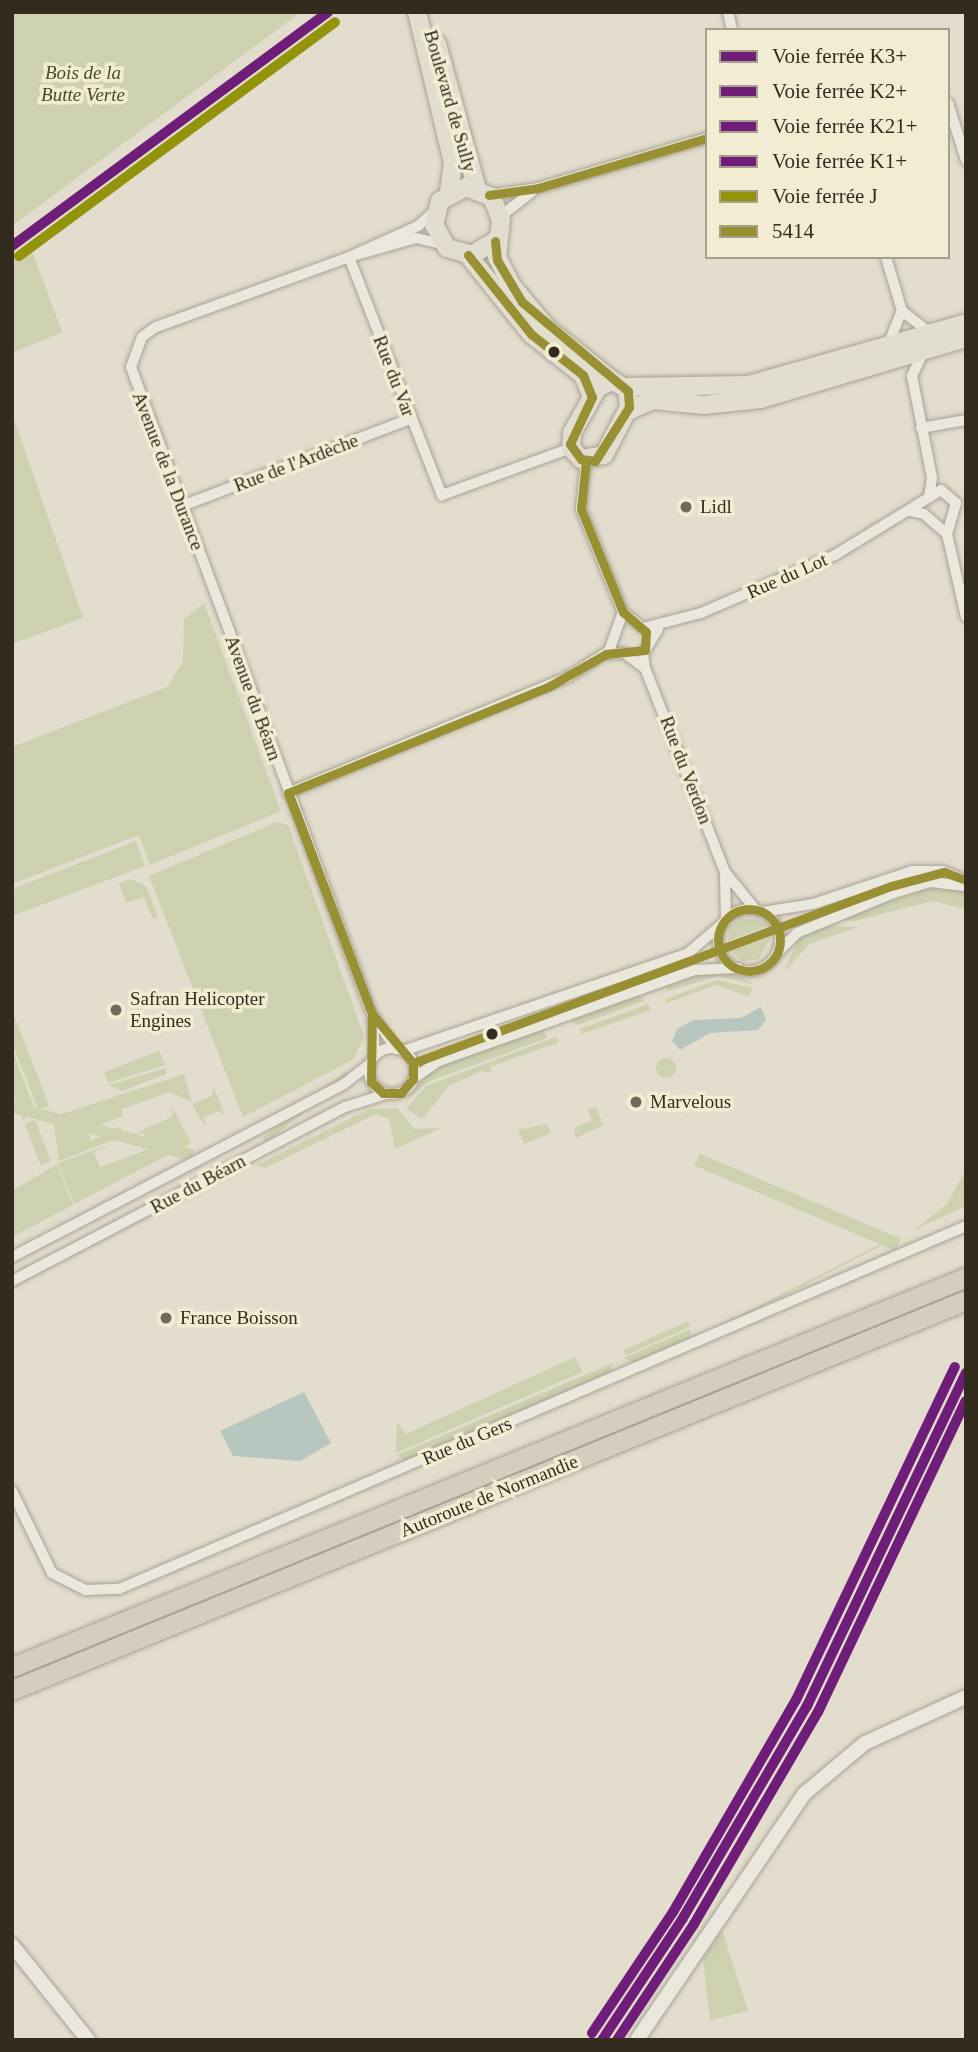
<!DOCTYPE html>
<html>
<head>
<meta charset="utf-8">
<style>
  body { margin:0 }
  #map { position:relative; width:978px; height:2052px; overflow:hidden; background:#e2ddcc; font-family:Georgia,serif }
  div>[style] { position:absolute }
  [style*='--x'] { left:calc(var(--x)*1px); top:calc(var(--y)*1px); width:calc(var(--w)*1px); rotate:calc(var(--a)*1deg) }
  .green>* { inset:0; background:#ced1b0; transform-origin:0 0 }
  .round { border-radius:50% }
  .water>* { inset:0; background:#b7c7bf }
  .roads { filter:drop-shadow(0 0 2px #a7a296) drop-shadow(0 0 2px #a7a296) }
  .minor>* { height:10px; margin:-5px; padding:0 5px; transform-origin:5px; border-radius:5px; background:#eae7dd }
  .minor>.ring { margin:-5px; padding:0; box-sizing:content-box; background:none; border:10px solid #eae7dd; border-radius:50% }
  .tertiary>* { height:14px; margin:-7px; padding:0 7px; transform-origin:7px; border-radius:7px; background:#eae7dd }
  .primary>* { height:18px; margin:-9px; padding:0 9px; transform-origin:9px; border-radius:9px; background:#e1decf }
  .motorway>* { height:19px; margin:-9.5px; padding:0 9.5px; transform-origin:9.5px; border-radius:9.5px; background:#d4cebe }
  .bus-1>* { height:9px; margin:-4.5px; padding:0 4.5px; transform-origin:4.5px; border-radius:4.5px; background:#989032 }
  .bus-1>.ring { margin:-4.5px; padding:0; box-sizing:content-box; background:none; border:9px solid #989032; border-radius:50% }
  .rail-1>* { height:10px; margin:-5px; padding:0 5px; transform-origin:5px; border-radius:5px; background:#6e1e78 }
  .rail-2>* { height:10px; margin:-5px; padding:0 5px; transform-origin:5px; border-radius:5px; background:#6e1e78 }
  .rail-3>* { height:10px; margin:-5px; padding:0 5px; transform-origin:5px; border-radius:5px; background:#6e1e78 }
  .rail-4>* { height:10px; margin:-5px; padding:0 5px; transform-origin:5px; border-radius:5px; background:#6e1e78 }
  .rail-5>* { height:10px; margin:-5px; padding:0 5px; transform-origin:5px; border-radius:5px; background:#93940b }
  .dots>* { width:19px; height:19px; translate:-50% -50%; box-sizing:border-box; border:4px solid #f2ecd3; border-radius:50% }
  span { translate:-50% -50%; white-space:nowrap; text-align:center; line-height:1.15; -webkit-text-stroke:7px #f2ecd3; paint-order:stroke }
  .park-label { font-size:19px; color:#414f27; font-style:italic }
  .street-label { font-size:19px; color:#342b1f }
  .poi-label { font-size:19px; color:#342b1f }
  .left { translate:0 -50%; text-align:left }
  .frame { position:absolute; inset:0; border:14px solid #342b1f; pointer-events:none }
  .legend { position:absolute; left:705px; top:28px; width:245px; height:231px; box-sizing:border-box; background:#f2ecd3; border:2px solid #a69f8b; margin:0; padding:9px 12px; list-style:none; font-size:21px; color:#342b1f }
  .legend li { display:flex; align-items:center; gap:14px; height:35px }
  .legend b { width:35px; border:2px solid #a69f8b }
</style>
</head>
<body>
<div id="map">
  <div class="green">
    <i style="clip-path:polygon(12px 12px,301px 12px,12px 226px)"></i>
    <i style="clip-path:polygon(29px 243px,62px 332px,12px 353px,12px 255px)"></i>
    <i style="clip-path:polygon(12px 413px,83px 618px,12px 644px)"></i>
    <i style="clip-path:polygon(204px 603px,281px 811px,150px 865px,139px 835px,12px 884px,12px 747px,167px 687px,183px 662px,184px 619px)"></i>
    <i style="clip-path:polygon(277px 822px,288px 825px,364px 1036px,354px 1059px,243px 1117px,149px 876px)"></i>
    <i style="clip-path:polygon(136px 841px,145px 866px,12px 916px,15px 888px)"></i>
    <i style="clip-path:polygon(131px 879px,146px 886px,158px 917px,153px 919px,144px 897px,126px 903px,119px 883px)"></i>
    <i style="clip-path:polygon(937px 885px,966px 891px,966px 909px,932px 901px,855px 921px,831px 920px)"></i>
    <i style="clip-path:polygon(741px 918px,757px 919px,768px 926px,728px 941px,729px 927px)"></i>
    <i style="clip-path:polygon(830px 926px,858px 927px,809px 944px,784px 972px,800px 935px)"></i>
    <i style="clip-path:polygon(772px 936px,758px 960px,742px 961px,731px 951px)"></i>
    <i style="clip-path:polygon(705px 972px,733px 974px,756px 985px,719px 976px,668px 991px,665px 984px)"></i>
    <i style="clip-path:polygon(717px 980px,752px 988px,749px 997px,716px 985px,667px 1003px,665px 999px)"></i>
    <i style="clip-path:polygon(639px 994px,644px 1001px,578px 1025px,570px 1021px)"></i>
    <i style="clip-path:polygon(648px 1004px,651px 1010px,582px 1034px,580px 1029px)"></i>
    <i style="clip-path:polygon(12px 1010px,49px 1106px,38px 1109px,12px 1043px)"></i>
    <i style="clip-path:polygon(544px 1030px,547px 1038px,428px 1082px,405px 1102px,433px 1067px)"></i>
    <i style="clip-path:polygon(556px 1037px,559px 1042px,490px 1067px,492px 1073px,482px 1071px,449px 1086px,422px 1119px,406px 1109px,426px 1086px)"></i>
    <i style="clip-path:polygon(12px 1049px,35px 1110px,23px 1120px,12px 1092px)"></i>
    <i style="clip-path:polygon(159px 1051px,165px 1065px,108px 1083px,104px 1072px)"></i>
    <i class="round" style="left:656px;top:1058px;width:20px;height:20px"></i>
    <i style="clip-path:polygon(166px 1068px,166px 1074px,122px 1091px,109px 1085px)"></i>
    <i style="left:345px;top:1071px;width:6px;height:106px;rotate:51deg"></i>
    <i style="clip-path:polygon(184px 1074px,192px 1102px,170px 1092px,121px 1109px,123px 1116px,87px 1130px,91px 1141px,119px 1127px,126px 1135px,59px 1161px,53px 1117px)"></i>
    <i style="clip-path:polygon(214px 1087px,225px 1116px,220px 1111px,204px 1117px,205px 1127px,192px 1104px,212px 1096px)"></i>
    <i style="clip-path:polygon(172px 1107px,191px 1143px,74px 1204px,58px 1163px,114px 1143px,94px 1152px,100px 1167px,149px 1149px,143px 1133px,128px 1137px,173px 1116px)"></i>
    <i style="clip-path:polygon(596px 1107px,603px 1125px,576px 1138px,574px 1128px,592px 1121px,588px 1110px)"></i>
    <i style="clip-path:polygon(397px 1108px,414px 1129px,441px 1128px,395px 1149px,389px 1119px,376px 1114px,265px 1168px,257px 1165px,369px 1109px)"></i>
    <i style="left:35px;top:1120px;width:44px;height:11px;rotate:69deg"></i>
    <i style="clip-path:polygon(547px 1124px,551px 1133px,524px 1144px,518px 1130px)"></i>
    <i style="left:194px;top:1150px;width:11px;height:205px;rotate:105deg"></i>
    <i style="clip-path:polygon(57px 1164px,73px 1205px,12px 1237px,12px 1191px)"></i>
    <i style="clip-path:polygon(236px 1169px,241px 1169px,37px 1274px,42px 1270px)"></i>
    <i style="clip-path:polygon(966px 1169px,966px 1206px,914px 1230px,947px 1204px)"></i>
    <i style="left:898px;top:1235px;width:2px;height:216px;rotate:63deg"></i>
    <i style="left:901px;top:1239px;width:13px;height:219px;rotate:113deg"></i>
    <i style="clip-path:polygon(688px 1321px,690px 1327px,626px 1355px,624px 1350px)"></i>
    <i style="clip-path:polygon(691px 1329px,690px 1340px,636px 1363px,623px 1358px)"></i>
    <i style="clip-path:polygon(575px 1357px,582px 1372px,396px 1453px,397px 1422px,406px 1434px)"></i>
    <i style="clip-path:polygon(613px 1363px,609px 1373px,405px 1461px,397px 1455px)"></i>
    <i style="clip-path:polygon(722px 1930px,748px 2011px,710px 2020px,703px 1959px)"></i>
  </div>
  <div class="water">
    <i style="clip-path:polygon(761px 1007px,766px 1020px,758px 1030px,710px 1033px,680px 1050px,672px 1041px,677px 1029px,694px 1020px,741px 1018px)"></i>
    <i style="clip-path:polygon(304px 1392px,331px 1443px,300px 1461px,233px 1456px,220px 1431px)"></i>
  </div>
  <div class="roads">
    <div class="minor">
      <i style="--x:728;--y:12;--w:18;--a:77"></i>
      <i style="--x:948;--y:103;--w:60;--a:72.5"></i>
      <i style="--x:489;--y:195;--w:49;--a:-8.1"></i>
      <i style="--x:538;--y:188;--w:176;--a:-16.5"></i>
      <i style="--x:501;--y:216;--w:39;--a:-38"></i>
      <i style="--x:349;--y:257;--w:256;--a:68.7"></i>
      <i style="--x:442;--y:495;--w:137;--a:-20"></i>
      <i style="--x:349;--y:257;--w:70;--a:-15.8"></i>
      <i style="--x:416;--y:238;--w:28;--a:13"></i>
      <i style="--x:886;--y:257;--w:56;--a:73.5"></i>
      <i style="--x:888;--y:345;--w:37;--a:-68"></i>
      <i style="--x:902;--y:311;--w:34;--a:38"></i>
      <i style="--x:924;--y:351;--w:28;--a:116"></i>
      <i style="--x:912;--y:376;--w:104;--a:78.9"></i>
      <i style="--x:932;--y:478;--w:18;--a:99"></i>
      <i style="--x:921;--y:428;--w:46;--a:-10.1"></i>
      <i style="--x:586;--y:461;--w:48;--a:95.9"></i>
      <i style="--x:581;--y:509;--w:111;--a:67.8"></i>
      <i style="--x:623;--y:612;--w:26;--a:39"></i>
      <i style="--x:643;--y:628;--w:60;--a:-14.5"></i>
      <i style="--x:701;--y:613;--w:146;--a:-23.4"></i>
      <i style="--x:835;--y:555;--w:124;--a:-31.5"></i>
      <i style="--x:941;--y:490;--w:20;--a:41"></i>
      <i style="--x:956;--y:503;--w:32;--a:106"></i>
      <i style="--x:947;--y:534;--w:85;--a:77.1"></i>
      <i style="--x:182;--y:506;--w:244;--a:-20.9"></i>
      <i style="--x:910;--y:511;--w:14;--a:12"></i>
      <i style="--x:924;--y:514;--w:30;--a:41"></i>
      <i style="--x:658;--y:629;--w:29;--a:121"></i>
      <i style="--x:643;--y:654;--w:14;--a:82"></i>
      <i style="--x:645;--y:668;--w:219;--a:68.6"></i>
      <i style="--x:725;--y:872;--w:48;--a:51"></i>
      <i style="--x:606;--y:654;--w:18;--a:-3"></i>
      <i style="--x:624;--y:653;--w:26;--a:36"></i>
      <i style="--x:288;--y:793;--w:301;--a:-22.5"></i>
      <i style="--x:566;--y:678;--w:51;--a:-32.1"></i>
      <i style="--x:609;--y:651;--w:41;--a:-70.3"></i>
      <i style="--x:725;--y:875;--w:45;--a:88.7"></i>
      <i class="ring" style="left:718px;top:909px;width:52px;height:52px"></i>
      <i style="--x:763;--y:912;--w:51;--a:-9.1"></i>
      <i style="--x:813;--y:904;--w:104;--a:-18.4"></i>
      <i style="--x:912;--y:871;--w:30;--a:0"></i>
      <i style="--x:942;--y:871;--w:26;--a:21"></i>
      <i style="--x:777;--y:953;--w:28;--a:-45"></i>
      <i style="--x:797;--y:933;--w:105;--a:-22.4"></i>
      <i style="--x:894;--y:893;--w:39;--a:-17"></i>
      <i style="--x:931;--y:882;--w:35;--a:7"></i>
      <i style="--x:373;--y:1020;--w:35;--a:87"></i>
      <i class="ring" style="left:369px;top:1048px;width:36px;height:36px"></i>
      <i style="--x:396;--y:1049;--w:42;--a:-124.4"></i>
      <i style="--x:372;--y:1014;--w:690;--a:-110.43"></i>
      <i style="--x:131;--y:367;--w:32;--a:-70"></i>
      <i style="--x:142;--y:337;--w:17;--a:-36"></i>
      <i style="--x:156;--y:327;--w:205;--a:-19.9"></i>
      <i style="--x:349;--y:257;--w:76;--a:-24.2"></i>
      <i style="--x:418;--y:226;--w:24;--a:-42"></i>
      <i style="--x:403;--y:1051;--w:300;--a:-18.9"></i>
      <i style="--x:687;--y:954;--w:48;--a:-40.7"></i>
      <i style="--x:413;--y:1079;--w:32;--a:-35"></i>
      <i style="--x:439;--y:1061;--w:272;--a:-19.6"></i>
      <i style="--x:695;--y:970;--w:43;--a:-2.7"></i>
      <i style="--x:12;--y:1257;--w:374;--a:-27.5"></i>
      <i style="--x:344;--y:1084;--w:33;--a:-38"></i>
      <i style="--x:12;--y:1281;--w:376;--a:-27.6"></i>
      <i style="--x:345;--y:1107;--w:43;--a:-17.6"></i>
      <i style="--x:12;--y:1491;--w:91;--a:64"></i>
      <i style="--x:52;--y:1573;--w:38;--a:27"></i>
      <i style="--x:86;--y:1590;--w:33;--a:-2"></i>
      <i style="--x:119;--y:1589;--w:922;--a:-23.2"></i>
    </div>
    <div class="tertiary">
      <i style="--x:12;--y:1945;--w:122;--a:51.3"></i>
      <i style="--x:637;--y:2040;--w:297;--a:-55.8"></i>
      <i style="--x:804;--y:1794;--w:80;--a:-39.9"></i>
      <i style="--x:865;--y:1743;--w:111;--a:-24.5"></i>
    </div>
    <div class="primary">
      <i style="--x:417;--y:12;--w:155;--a:76.6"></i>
      <i style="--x:453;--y:163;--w:30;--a:98"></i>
      <i style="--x:437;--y:44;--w:150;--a:74.6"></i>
      <i style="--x:495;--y:241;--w:27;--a:149"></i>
      <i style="--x:472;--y:255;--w:26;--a:-164"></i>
      <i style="--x:447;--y:248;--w:26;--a:-119"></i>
      <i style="--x:434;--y:225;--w:25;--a:-76"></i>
      <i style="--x:440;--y:201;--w:30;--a:-28"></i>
      <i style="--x:466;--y:187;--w:28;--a:21"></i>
      <i style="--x:492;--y:197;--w:25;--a:69"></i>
      <i style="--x:501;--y:220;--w:37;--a:96"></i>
      <i style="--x:497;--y:257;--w:33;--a:63"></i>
      <i style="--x:512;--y:286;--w:55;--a:50.2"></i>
      <i style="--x:547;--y:328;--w:85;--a:38.8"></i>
      <i style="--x:468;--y:255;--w:101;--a:51.4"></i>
      <i style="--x:531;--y:334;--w:66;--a:38.3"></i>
      <i style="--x:583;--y:375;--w:24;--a:68"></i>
      <i style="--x:613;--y:381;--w:16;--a:30"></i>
      <i style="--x:627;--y:389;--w:18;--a:84"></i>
      <i style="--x:629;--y:407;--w:54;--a:117.5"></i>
      <i style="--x:604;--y:455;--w:23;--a:170"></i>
      <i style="--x:581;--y:459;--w:15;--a:-132"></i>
      <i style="--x:571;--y:448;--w:15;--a:-86"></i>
      <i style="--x:572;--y:433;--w:53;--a:-60.5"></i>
      <i style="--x:598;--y:387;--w:16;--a:-22"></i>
      <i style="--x:626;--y:387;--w:123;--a:-0.9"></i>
      <i style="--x:749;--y:385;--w:226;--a:-15.9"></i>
      <i style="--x:628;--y:411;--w:27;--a:-24"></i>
      <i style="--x:653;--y:400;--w:51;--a:5.6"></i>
      <i style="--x:704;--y:405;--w:57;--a:-6"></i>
      <i style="--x:761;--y:399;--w:214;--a:-16.6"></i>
    </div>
    <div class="motorway">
      <i style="--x:12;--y:1667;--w:1031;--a:-22.23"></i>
      <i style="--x:12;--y:1690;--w:1031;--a:-22.23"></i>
    </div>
  </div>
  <div class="bus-1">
    <i style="--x:489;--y:195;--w:49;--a:-8.1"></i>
    <i style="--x:538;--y:188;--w:176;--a:-16.5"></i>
    <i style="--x:468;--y:255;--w:101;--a:51.4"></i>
    <i style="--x:531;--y:334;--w:66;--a:38.3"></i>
    <i style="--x:583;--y:375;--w:24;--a:68"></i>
    <i style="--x:592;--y:397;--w:52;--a:115.1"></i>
    <i style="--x:570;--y:444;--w:19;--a:54"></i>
    <i style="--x:581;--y:459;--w:14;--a:8"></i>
    <i style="--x:595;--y:461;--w:64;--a:-57.8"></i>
    <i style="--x:629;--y:407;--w:16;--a:-94"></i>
    <i style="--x:628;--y:391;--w:138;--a:-140"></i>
    <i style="--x:522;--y:302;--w:49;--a:-120.8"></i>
    <i style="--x:497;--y:260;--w:19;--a:-96"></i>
    <i style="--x:288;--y:793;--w:18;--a:68"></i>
    <i style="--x:295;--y:810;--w:218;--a:69.3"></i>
    <i style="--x:372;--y:1014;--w:236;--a:-110.8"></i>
    <i style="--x:288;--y:793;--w:281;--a:-22.2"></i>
    <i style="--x:548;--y:687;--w:67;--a:-29.6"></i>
    <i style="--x:606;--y:654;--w:39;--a:-6"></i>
    <i style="--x:645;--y:650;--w:18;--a:-87"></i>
    <i style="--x:646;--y:632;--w:30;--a:-139"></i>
    <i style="--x:623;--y:612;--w:111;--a:-112.2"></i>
    <i style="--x:581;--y:509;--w:48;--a:-84.1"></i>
    <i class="ring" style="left:718px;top:909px;width:53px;height:53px"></i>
    <i style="--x:372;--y:1014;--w:64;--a:50.1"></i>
    <i style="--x:413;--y:1063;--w:16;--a:90"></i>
    <i style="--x:413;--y:1079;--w:18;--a:131"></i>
    <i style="--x:401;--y:1093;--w:18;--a:180"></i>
    <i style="--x:383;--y:1093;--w:16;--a:-137"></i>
    <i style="--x:371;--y:1082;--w:68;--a:-89.2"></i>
    <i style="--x:413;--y:1063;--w:510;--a:-20.32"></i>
    <i style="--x:891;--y:886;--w:55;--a:-14.8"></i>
    <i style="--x:944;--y:872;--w:23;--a:20"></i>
  </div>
  <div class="rail-1">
    <i style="--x:602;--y:2040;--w:146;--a:-56.4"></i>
    <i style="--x:683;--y:1918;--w:246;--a:-59.7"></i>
    <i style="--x:807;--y:1706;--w:369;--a:-64.5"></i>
  </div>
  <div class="rail-2">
    <i style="--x:617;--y:2040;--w:139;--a:-56.4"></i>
    <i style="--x:694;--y:1924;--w:246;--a:-59.7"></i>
    <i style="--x:818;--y:1712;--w:344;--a:-64.6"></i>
  </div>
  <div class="rail-3">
    <i style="--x:592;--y:2033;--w:146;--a:-56.2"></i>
    <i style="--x:673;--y:1912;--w:245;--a:-59.9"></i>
    <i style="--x:796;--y:1700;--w:369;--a:-64.5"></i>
  </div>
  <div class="rail-4">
    <i style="--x:12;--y:246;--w:393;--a:-36.5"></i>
  </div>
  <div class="rail-5">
    <i style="--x:19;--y:256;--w:393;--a:-36.5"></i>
  </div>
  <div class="dots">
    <i style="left:554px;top:352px;background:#342b1f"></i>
    <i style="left:686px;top:507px;background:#71695c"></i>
    <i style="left:116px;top:1010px;background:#71695c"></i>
    <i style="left:492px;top:1034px;background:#342b1f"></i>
    <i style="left:636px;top:1102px;background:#71695c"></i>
    <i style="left:166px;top:1318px;background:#71695c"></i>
  </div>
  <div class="park-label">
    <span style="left:83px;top:84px">Bois de la<br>Butte Verte</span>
  </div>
  <div class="street-label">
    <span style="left:450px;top:101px;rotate:74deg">Boulevard de Sully</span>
    <span style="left:394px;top:376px;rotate:69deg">Rue du Var</span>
    <span style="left:296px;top:463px;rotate:-21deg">Rue de l'Ardèche</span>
    <span style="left:168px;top:471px;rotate:69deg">Avenue de la Durance</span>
    <span style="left:787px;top:576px;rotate:-24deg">Rue du Lot</span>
    <span style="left:253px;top:698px;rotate:70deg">Avenue du Béarn</span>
    <span style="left:686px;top:770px;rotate:69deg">Rue du Verdon</span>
    <span style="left:198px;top:1184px;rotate:-28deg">Rue du Béarn</span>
    <span style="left:467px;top:1441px;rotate:-23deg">Rue du Gers</span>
    <span style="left:489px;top:1496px;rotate:-22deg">Autoroute de Normandie</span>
  </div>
  <div class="poi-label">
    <span class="left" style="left:700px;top:507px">Lidl</span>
    <span class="left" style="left:130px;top:1010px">Safran Helicopter<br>Engines</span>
    <span class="left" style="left:650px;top:1102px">Marvelous</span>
    <span class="left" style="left:180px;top:1318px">France Boisson</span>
  </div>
  <div class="frame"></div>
  <ul class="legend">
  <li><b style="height:9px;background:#6e1e78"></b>Voie ferrée K3+</li>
  <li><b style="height:9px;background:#6e1e78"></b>Voie ferrée K2+</li>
  <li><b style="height:9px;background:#6e1e78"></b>Voie ferrée K21+</li>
  <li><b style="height:9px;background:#6e1e78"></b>Voie ferrée K1+</li>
  <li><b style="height:9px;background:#93940b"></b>Voie ferrée J</li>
  <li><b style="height:9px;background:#989032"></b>5414</li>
  </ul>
</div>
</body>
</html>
